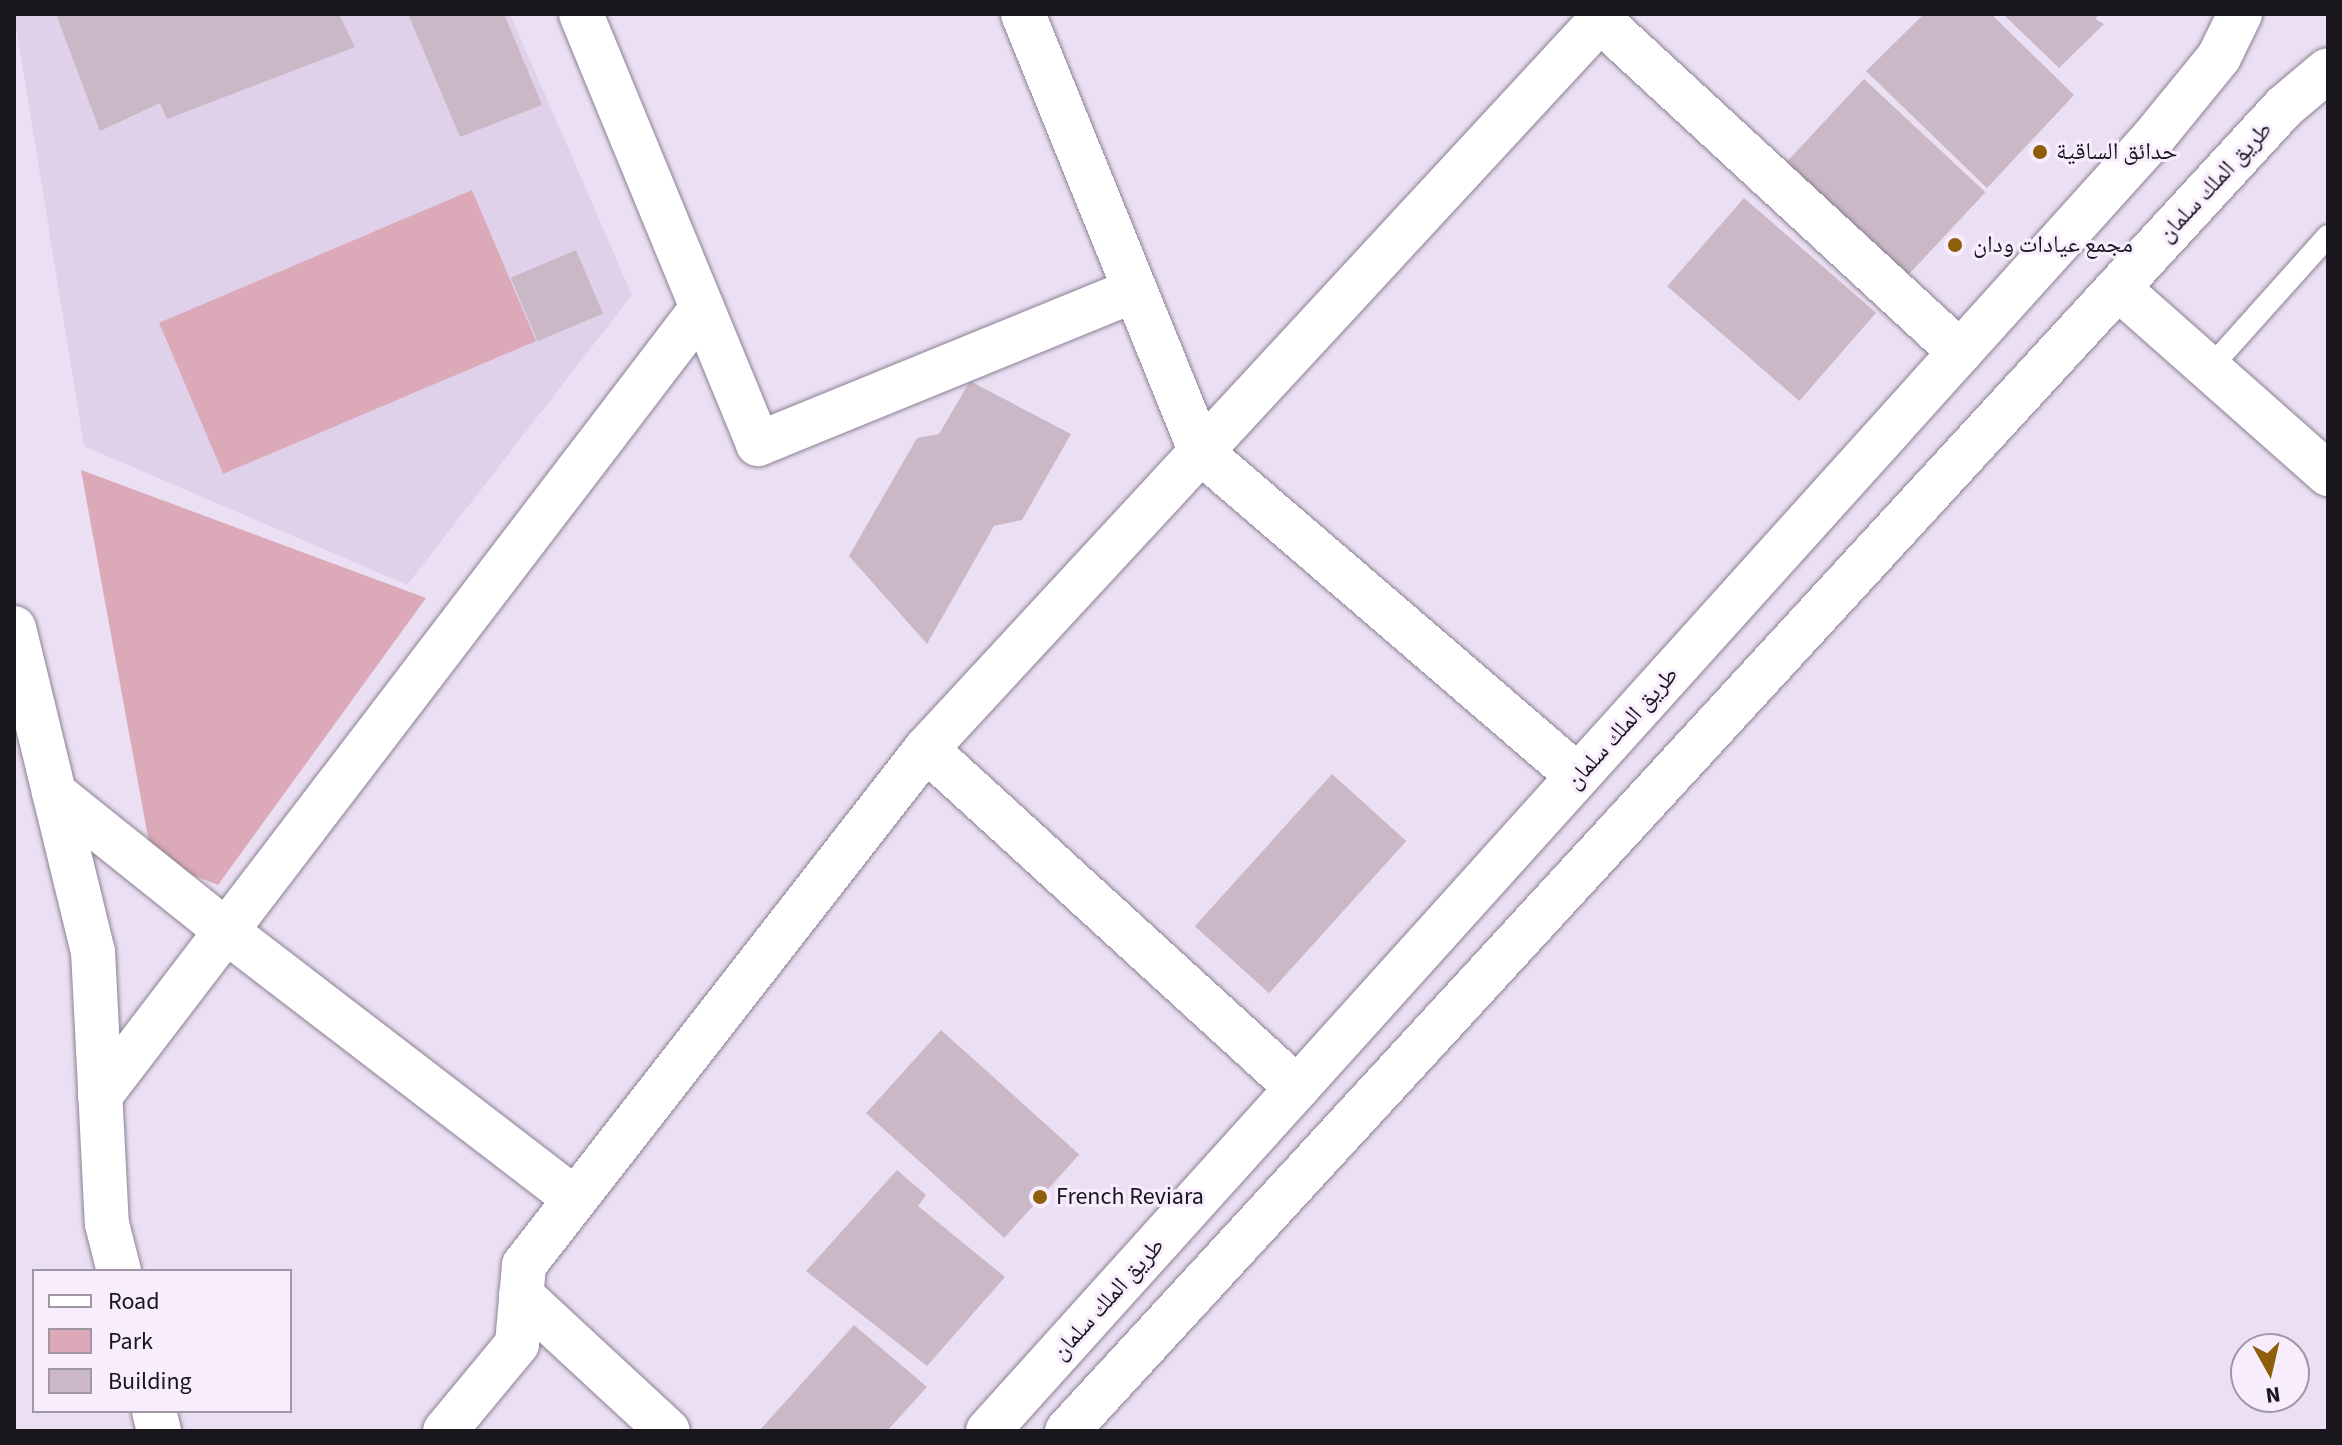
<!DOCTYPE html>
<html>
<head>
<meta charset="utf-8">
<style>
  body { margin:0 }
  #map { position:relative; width:2342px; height:1445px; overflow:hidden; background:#ebdff3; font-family:"Source Sans 3","Noto Naskh Arabic",sans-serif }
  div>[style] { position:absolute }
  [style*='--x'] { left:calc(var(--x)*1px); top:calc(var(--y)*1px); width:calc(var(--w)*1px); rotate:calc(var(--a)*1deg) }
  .built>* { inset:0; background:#e0d1eb }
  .green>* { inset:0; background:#dba9b7; transform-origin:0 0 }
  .building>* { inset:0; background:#cbb8c6; transform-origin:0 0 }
  .roads { filter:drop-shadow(0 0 2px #8b8193) drop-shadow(0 0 2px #8b8193) }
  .lane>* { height:22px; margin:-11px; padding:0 11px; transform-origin:11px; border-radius:11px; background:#fff }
  .street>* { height:44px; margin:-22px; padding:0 22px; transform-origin:22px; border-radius:22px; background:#fff }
  .secondary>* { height:44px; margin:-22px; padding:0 22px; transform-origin:22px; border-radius:22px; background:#fff }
  .dots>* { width:22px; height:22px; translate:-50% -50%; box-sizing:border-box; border:4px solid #f7edfd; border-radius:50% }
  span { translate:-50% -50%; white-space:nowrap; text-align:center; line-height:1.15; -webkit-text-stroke:6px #f7edfd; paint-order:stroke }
  .poi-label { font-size:24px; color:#1a161d }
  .left { translate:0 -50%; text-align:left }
  .street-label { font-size:24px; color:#1a161d }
  .frame { position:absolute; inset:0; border:16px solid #1a161d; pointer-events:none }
  .legend { position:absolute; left:32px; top:1269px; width:260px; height:144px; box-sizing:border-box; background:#f7edfd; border:2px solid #9f97a3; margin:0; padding:10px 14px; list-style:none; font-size:24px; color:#1a161d }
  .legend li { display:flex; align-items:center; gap:16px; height:40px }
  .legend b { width:40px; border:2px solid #9f97a3 }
  .north { position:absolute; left:2230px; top:1333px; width:80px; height:80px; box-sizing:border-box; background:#f7edfd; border:2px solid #9f97a3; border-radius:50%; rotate:172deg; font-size:22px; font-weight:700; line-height:32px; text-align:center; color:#1a161d }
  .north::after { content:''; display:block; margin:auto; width:28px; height:36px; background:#8e5e09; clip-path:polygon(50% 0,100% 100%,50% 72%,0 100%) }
</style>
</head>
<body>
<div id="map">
  <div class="built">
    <i style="clip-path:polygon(14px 14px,510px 14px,632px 295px,407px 585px,84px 446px)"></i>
  </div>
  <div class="green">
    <i style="left:472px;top:190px;width:164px;height:340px;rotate:67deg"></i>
    <i style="clip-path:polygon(81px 470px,426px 598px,218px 885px,152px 859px)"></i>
  </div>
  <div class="building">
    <i style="clip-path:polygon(56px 14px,339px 14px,355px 47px,167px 119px,160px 103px,100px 131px)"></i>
    <i style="clip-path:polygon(408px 14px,504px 14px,542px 105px,460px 137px)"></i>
    <i style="clip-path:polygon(1924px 14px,1991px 14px,2074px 95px,1987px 188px,1866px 71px)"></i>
    <i style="clip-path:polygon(2003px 14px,2100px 14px,2095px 19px,2104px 24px,2059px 68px)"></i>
    <i style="left:1864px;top:79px;width:166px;height:126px;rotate:43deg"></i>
    <i style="left:1744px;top:198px;width:175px;height:117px;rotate:41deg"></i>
    <i style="left:576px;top:250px;width:69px;height:71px;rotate:67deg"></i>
    <i style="clip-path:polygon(970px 381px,1071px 434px,1022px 520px,994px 526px,927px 644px,849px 556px,917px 438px,939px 434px)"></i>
    <i style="left:1332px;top:774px;width:100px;height:205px;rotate:42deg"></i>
    <i style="left:941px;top:1030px;width:186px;height:112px;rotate:42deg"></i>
    <i style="clip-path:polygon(897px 1170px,926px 1195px,918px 1206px,1005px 1277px,927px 1366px,806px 1271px)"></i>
    <i style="clip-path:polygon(854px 1325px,927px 1387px,887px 1431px,759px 1431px)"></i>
  </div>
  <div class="roads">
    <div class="lane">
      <i style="--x:2209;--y:369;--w:178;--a:-48.2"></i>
    </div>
    <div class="street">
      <i style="--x:581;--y:14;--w:465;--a:67.6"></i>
      <i style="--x:758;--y:444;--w:407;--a:-22.2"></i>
      <i style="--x:1023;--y:14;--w:473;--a:67.9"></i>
      <i style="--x:1201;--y:452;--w:497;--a:40.7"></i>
      <i style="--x:1600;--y:20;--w:490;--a:42.7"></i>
      <i style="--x:2118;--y:288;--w:281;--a:41.5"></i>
      <i style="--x:14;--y:628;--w:333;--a:76.3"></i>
      <i style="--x:93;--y:951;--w:273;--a:87.1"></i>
      <i style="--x:107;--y:1224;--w:49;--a:75.7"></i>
      <i style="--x:926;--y:749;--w:503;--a:42.42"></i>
      <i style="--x:54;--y:793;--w:221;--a:38.7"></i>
      <i style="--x:226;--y:931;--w:440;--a:37.5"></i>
      <i style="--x:100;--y:1096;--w:992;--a:-52.62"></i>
      <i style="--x:521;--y:1295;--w:200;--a:42.8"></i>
      <i style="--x:154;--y:1411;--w:21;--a:76"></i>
      <i style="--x:445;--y:1431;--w:113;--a:-50.4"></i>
      <i style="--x:517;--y:1344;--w:79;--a:-84.9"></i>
      <i style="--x:524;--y:1265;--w:654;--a:-52.08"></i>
      <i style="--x:926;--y:749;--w:1001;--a:-47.23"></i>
    </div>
    <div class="secondary">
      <i style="--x:988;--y:1431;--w:1740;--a:-47.98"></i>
      <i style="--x:2153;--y:138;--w:104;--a:-50.8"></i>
      <i style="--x:2219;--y:57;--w:48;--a:-64"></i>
      <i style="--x:1067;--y:1431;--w:1798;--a:-47.41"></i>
      <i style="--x:2284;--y:107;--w:57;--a:-40.1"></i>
    </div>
  </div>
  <div class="dots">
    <i style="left:2040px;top:152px;background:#8e5e09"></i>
    <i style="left:1955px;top:245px;background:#8e5e09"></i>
    <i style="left:1040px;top:1197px;background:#8e5e09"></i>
  </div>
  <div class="poi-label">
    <span class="left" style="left:2056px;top:152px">حدائق الساقية</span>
    <span class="left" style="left:1973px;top:245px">مجمع عيادات ودان</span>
    <span class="left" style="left:1056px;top:1197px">French Reviara</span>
  </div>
  <div class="street-label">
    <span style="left:2215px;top:182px;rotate:-47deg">طريق الملك سلمان</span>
    <span style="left:1622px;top:728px;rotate:-48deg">طريق الملك سلمان</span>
    <span style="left:1108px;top:1299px;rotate:-48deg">طريق الملك سلمان</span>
  </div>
  <div class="frame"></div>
  <ul class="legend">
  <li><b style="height:10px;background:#fff"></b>Road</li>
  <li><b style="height:22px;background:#dba9b7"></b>Park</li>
  <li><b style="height:22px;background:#cbb8c6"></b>Building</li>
  </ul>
  <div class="north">N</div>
</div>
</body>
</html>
